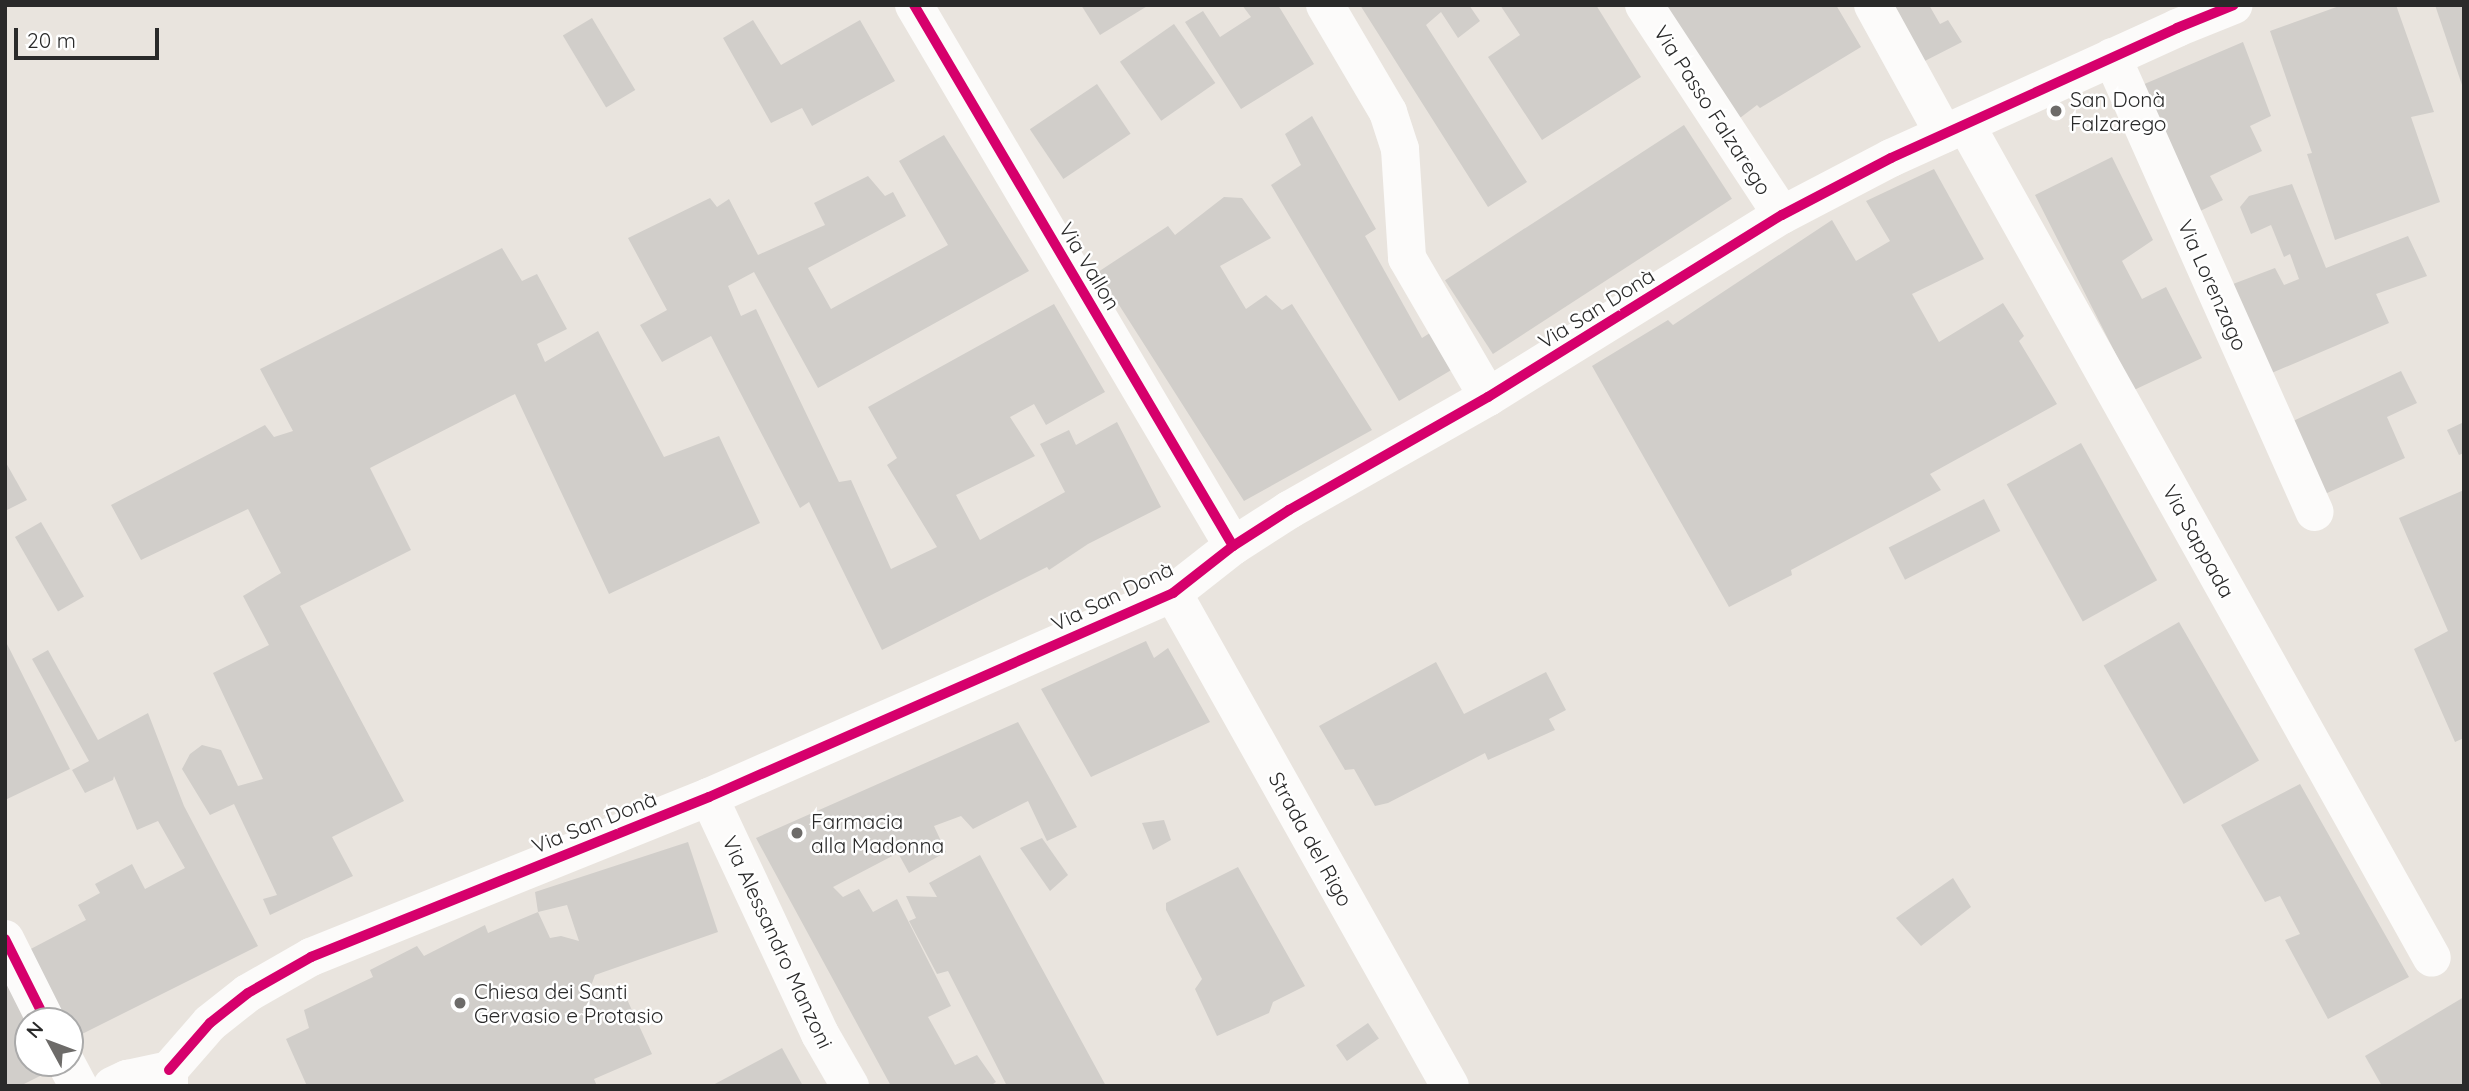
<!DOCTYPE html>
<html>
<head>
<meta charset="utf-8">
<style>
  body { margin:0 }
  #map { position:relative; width:2469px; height:1091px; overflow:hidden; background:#e9e4de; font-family:Quicksand,sans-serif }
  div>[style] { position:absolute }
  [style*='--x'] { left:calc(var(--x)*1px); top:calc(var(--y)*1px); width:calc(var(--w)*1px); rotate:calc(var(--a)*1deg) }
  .building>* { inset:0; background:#d1ceca; transform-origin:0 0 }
  .street>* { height:38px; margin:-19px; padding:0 19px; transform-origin:19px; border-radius:19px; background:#fcfbfa }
  .secondary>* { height:38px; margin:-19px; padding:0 19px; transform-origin:19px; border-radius:19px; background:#fcfbfa }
  .cycleway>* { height:10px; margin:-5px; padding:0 5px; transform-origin:5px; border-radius:5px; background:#d6006c }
  .dots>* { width:19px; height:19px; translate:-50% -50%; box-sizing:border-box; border:4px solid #fff; border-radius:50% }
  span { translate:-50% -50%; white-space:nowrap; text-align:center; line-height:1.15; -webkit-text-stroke:5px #fff; paint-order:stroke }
  .poi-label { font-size:21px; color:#2a2a2a }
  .left { translate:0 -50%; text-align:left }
  .street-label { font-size:21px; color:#2a2a2a }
  .frame { position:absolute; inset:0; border:7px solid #2a2a2a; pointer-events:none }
  .north { position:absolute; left:14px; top:1007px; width:70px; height:70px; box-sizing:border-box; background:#fff; border:2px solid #aaa; border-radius:50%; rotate:311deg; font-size:19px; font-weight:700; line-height:28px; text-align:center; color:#2a2a2a }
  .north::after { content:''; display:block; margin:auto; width:24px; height:32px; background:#6d6b69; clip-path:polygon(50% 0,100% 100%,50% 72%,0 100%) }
  .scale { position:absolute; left:14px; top:28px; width:145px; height:32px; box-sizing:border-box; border:4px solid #2a2a2a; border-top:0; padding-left:9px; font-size:21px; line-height:24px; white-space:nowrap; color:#2a2a2a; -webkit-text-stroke:5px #fff; paint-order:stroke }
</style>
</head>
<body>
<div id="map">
  <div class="building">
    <i style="clip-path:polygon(1081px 5px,1149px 5px,1100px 35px)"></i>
    <i style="clip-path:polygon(1242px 5px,1278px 5px,1314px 64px,1241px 109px,1185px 22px,1203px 11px,1220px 37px,1251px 17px)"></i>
    <i style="clip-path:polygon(1360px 5px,1469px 5px,1480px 21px,1458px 38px,1441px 12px,1426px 25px,1527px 182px,1488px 207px)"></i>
    <i style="clip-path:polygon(1500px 5px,1596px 5px,1641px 77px,1542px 140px,1488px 57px,1520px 35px)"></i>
    <i style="clip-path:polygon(1658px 5px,1836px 5px,1861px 47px,1760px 108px,1757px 105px,1736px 121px)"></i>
    <i style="clip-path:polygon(1880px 5px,1929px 5px,1940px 24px,1948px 20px,1962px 42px,1915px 66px)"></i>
    <i style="clip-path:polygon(2342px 5px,2396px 5px,2434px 112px,2411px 117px,2440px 202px,2335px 240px,2307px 154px,2312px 153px,2270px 31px)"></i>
    <i style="clip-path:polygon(2435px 5px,2464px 5px,2464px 88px,2463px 88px)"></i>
    <i style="left:592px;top:18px;width:84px;height:34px;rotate:59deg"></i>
    <i style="clip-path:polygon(753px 20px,781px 65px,860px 20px,895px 81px,812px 126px,802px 108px,771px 123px,723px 38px)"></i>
    <i style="left:1174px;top:24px;width:72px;height:66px;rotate:55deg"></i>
    <i style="clip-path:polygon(2243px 42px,2271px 116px,2250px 126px,2262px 151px,2210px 176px,2223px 200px,2192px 215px,2128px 91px)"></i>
    <i style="left:1097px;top:84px;width:60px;height:81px;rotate:56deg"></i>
    <i style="clip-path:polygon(1312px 116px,1376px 229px,1365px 236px,1422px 338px,1433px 331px,1453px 369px,1399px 401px,1271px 185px,1301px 165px,1285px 134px)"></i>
    <i style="left:1684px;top:125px;width:88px;height:285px;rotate:57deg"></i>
    <i style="clip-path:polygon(944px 135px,1029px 271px,818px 388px,754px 272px,728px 286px,741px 316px,756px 309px,839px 482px,851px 480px,891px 569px,937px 547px,887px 465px,897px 458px,868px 407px,1054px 304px,1105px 392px,1046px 425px,1034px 404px,1010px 417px,1035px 456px,956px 495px,980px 540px,1065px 492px,1040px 444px,1069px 430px,1076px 445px,1117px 422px,1161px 507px,1088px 544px,1049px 570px,1047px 567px,882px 650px,809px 502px,800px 508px,711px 336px,662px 362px,640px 325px,667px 310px,628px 238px,710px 198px,717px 207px,729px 199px,758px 255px,825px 225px,814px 203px,868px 176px,885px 196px,893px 192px,906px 216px,808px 268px,831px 309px,948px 245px,899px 161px)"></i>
    <i style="clip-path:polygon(2112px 157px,2153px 240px,2122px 261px,2142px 299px,2166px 287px,2202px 358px,2134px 390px,2035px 195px)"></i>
    <i style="clip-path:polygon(1934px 169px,1984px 259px,1912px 294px,1939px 342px,2003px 303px,2024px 336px,2019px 341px,2057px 404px,1930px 474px,1941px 490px,1791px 570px,1792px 575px,1729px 607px,1592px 366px,1668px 320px,1673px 325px,1832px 220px,1856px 261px,1890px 241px,1866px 201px)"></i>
    <i style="clip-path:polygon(2292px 184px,2326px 268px,2408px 236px,2427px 276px,2376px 294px,2389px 323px,2260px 378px,2220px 289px,2275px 268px,2284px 285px,2299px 279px,2290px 254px,2284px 257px,2271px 225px,2251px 234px,2240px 207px,2249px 196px)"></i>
    <i style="clip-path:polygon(1224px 197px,1242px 198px,1271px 238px,1220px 266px,1246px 309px,1266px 295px,1282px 310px,1292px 304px,1372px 430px,1244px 501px,1098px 272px,1168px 226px,1175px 235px)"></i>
    <i style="clip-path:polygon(502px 248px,522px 281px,537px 274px,567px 329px,537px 344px,545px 362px,598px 331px,664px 457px,719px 436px,760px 523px,609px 594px,515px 394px,370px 468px,411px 550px,300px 606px,404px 801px,332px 837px,353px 876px,270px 915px,263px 899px,277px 895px,234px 804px,210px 815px,182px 769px,190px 754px,202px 745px,221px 750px,238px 786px,263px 779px,213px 673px,269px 645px,243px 596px,281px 573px,248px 509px,141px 560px,111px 505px,265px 425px,274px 437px,293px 431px,260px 369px)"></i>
    <i style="clip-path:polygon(2401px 371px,2417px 403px,2387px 417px,2405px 458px,2316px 498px,2282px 426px)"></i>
    <i style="clip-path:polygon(2464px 422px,2464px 453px,2459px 455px,2447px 430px)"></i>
    <i style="left:2081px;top:443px;width:157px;height:85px;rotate:61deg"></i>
    <i style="clip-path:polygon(5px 461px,27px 500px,5px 511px)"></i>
    <i style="clip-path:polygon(2464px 490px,2464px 738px,2455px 742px,2414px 649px,2448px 631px,2399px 518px)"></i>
    <i style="left:1984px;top:499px;width:36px;height:107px;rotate:63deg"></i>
    <i style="left:41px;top:522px;width:86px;height:30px;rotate:60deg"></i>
    <i style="left:2179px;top:622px;width:160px;height:87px;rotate:60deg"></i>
    <i style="clip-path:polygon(5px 640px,70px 769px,5px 800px)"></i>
    <i style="clip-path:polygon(1146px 641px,1154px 658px,1168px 648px,1210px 722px,1091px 777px,1041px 689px)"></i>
    <i style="clip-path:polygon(48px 650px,98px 740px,148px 713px,184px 806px,258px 946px,70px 1040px,70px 1021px,61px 1021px,25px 952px,86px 920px,78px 905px,100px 893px,95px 884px,132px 864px,145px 889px,185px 868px,158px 821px,137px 830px,114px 776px,113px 780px,85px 793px,72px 770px,89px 761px,32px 659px)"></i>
    <i style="clip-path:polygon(1436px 662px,1464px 714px,1546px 672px,1566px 710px,1549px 719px,1555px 730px,1488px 760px,1485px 753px,1388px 803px,1375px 806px,1354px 769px,1345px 770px,1319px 726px)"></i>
    <i style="clip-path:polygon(1018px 722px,1077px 827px,1047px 841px,1028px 801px,973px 829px,961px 816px,934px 826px,946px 852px,909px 873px,898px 853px,833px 887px,843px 897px,859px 889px,873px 912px,897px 899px,951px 1006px,928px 1017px,955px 1065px,977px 1055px,996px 1082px,990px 1086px,891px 1086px,756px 838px)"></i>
    <i style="clip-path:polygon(2300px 784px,2409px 977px,2328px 1019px,2285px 940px,2300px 934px,2280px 896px,2265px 902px,2221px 825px)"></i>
    <i style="clip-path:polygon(1164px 820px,1171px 840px,1153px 850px,1142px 823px)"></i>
    <i style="clip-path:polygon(1042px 838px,1068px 875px,1050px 891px,1020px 848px)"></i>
    <i style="clip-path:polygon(688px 842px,718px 932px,595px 975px,591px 986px,597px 995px,620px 984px,652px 1054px,594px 1079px,597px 1086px,307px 1086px,286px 1039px,309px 1028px,304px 1010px,373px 977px,370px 970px,417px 946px,424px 956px,485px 925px,488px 933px,538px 912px,550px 938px,561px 936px,579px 941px,567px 905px,538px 912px,535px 892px)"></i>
    <i style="clip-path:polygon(980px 855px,1106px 1086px,1007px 1086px,948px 971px,937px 974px,909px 921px,916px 918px,906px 896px,937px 897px,929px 883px)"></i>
    <i style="clip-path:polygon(1238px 867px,1305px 986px,1273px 1002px,1269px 1013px,1217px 1036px,1195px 989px,1202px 979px,1166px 910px,1166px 903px)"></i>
    <i style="clip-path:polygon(1953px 878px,1971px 907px,1921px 946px,1896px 918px)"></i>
    <i style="clip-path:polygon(5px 970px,28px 1021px,28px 1063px,55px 1063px,58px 1067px,20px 1086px,5px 1086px)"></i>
    <i style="clip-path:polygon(2464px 997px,2464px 1086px,2382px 1086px,2365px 1056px)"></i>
    <i style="left:1368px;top:1023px;width:19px;height:39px;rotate:55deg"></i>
    <i style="clip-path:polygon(782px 1048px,803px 1086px,711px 1086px)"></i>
  </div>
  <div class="street">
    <i style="--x:914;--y:5;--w:628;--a:59.47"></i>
    <i style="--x:1325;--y:5;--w:124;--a:59.5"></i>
    <i style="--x:1388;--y:112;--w:39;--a:72"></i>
    <i style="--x:1400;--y:149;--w:109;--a:86.3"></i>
    <i style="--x:1407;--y:258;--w:161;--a:59.8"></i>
    <i style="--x:1644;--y:5;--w:251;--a:56.7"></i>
    <i style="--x:1873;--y:5;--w:147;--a:61.2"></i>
    <i style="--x:2112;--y:57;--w:498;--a:66"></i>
    <i style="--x:1966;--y:125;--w:954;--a:60.78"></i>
    <i style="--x:1173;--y:593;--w:565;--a:60.67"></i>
    <i style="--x:709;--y:797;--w:262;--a:64.9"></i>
    <i style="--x:820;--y:1034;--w:60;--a:60"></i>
    <i style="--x:5;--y:939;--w:92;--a:63.4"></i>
    <i style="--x:66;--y:1063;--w:26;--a:62"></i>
    <i style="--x:112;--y:1086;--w:17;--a:-25"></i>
    <i style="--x:127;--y:1079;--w:43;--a:-12.1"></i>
  </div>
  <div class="secondary">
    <i style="--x:169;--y:1086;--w:16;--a:-90"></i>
    <i style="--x:169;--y:1070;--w:62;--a:-48.9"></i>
    <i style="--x:210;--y:1023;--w:48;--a:-38.3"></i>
    <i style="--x:248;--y:993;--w:73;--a:-29.7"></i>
    <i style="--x:311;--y:957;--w:429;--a:-21.9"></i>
    <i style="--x:709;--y:797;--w:507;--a:-23.73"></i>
    <i style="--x:1173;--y:593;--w:76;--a:-38.1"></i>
    <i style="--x:1233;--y:546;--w:67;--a:-32.7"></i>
    <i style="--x:1289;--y:510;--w:229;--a:-29.6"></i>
    <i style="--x:1488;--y:397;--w:346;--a:-31.8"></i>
    <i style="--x:1782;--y:215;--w:123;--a:-27.6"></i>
    <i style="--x:1891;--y:158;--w:314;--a:-24.4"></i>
    <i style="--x:2177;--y:28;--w:61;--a:-22"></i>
  </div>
  <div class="cycleway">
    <i style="--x:914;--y:5;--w:628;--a:59.47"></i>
    <i style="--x:5;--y:939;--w:92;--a:63.4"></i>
    <i style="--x:169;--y:1070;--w:62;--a:-48.9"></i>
    <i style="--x:210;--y:1023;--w:48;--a:-38.3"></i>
    <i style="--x:248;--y:993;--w:73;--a:-29.7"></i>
    <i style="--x:311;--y:957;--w:429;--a:-21.9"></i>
    <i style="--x:709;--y:797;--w:507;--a:-23.73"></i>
    <i style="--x:1173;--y:593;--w:76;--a:-38.1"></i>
    <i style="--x:1233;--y:546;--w:67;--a:-32.7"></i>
    <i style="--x:1289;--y:510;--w:229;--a:-29.6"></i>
    <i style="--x:1488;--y:397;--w:346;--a:-31.8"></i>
    <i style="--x:1782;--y:215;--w:123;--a:-27.6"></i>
    <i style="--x:1891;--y:158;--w:314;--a:-24.4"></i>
    <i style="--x:2177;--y:28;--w:61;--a:-22"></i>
  </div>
  <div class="dots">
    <i style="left:2056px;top:111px;background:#6d6b69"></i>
    <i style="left:797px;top:833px;background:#6d6b69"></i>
    <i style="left:460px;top:1003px;background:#6d6b69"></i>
  </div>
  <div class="poi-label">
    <span class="left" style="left:2070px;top:111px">San Donà<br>Falzarego</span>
    <span class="left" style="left:811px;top:833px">Farmacia<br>alla Madonna</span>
    <span class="left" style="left:474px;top:1003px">Chiesa dei Santi<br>Gervasio e Protasio</span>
  </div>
  <div class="street-label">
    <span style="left:1713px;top:110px;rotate:57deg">Via Passo Falzarego</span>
    <span style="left:1090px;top:266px;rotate:59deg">Via Vallon</span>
    <span style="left:2213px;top:285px;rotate:66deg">Via Lorenzago</span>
    <span style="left:1596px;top:308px;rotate:-32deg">Via San Donà</span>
    <span style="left:2199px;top:541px;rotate:61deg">Via Sappada</span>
    <span style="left:1112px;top:596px;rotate:-26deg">Via San Donà</span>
    <span style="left:594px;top:822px;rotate:-22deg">Via San Donà</span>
    <span style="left:1311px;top:839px;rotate:61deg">Strada del Rigo</span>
    <span style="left:778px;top:942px;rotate:65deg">Via Alessandro Manzoni</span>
  </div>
  <div class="frame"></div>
  <div class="north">N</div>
  <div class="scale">20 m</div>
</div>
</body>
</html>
